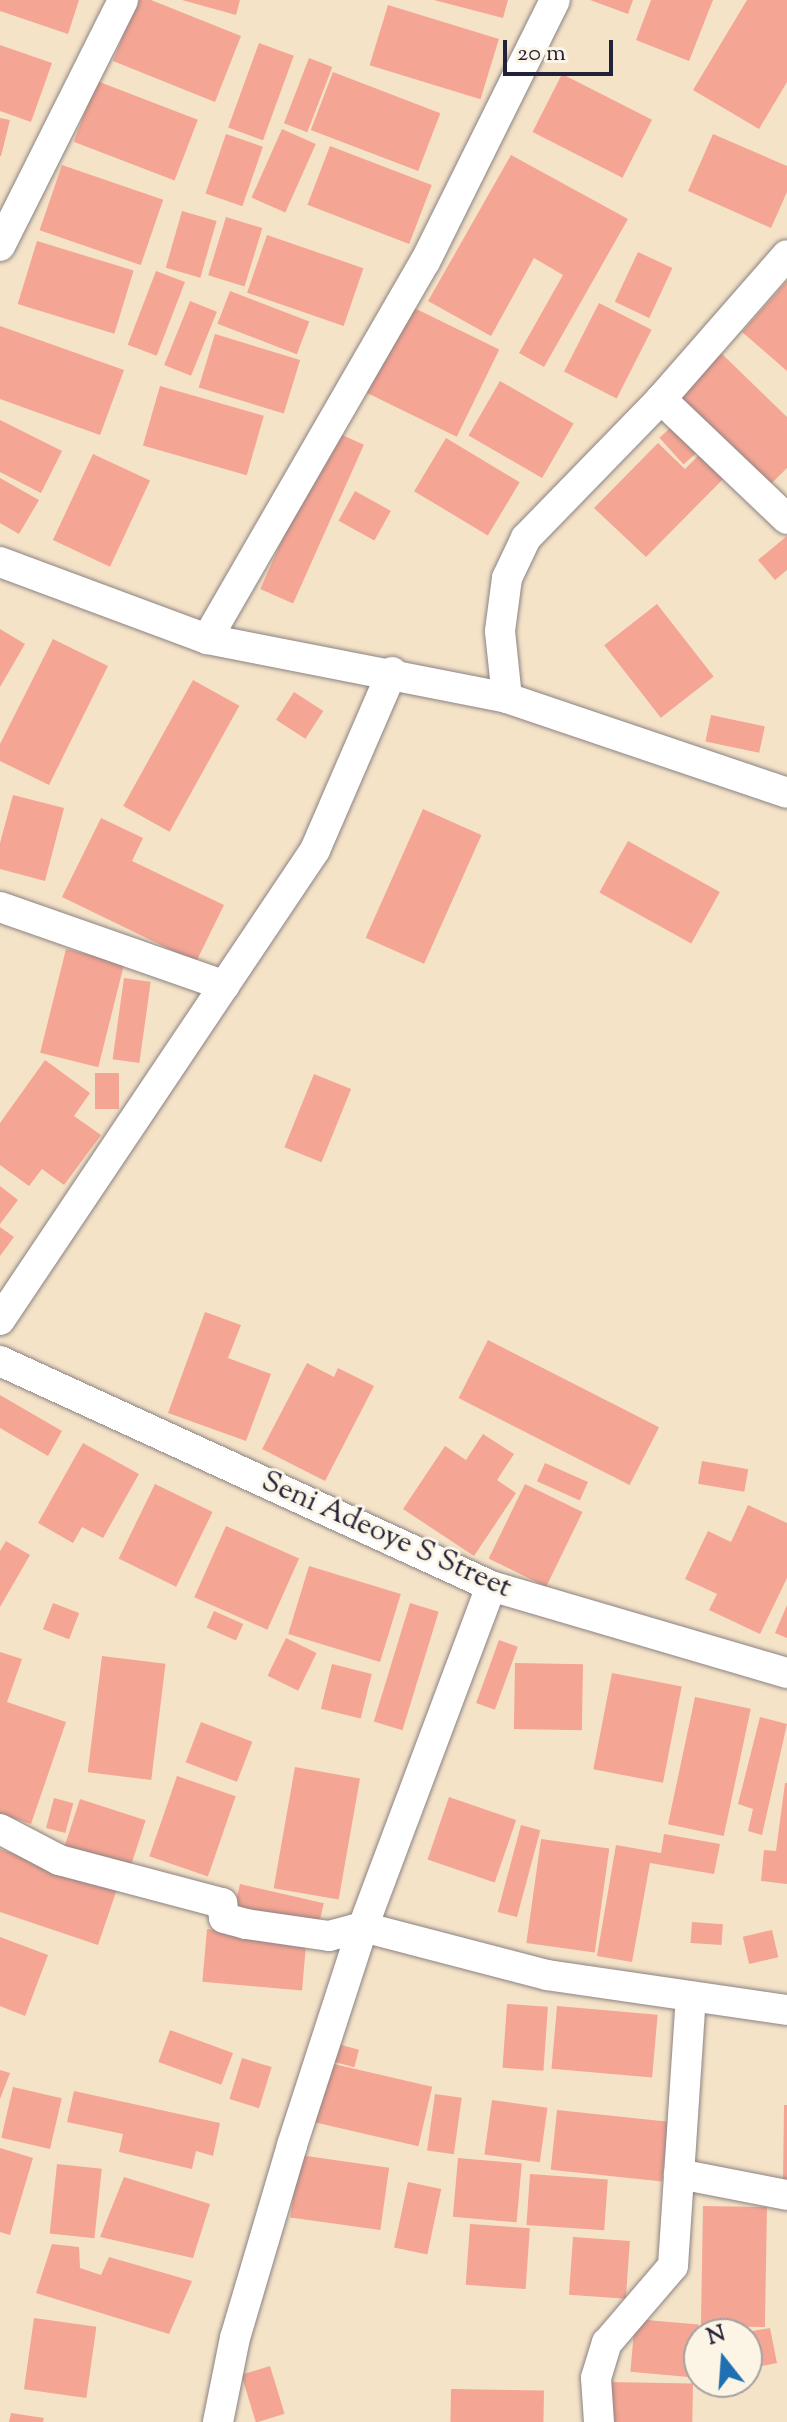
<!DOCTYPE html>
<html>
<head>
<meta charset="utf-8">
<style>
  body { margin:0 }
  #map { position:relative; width:787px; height:2422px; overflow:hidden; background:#f5e3c8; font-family:"Sorts Mill Goudy",serif }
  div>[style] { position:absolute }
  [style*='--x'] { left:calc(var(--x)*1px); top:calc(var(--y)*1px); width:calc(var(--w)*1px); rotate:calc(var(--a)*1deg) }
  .building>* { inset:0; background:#f5a594; transform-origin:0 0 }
  .roads { filter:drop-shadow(0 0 2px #8c8282) drop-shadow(0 0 2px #8c8282) }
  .street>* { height:30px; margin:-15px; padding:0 15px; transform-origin:15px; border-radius:15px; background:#fff }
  span { translate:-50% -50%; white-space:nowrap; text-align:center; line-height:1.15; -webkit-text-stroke:6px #fcf5e5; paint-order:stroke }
  .street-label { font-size:30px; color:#22223b }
  .north { position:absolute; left:683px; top:2318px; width:80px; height:80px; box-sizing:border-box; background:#fcf5e5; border:2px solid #a5a1a1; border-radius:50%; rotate:343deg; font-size:22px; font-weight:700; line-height:32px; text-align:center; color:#22223b }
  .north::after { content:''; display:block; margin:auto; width:28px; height:36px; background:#1f6fb2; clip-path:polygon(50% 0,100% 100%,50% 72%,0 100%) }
  .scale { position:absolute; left:503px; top:40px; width:110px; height:36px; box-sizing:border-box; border:4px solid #22223b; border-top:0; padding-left:10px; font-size:24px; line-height:28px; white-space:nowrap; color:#22223b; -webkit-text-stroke:6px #fcf5e5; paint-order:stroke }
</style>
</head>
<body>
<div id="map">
  <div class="building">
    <i style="clip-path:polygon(0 0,79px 0,68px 34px,0 11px)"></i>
    <i style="clip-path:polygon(137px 0,151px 0,241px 36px,215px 102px,113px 61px)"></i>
    <i style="clip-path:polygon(182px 0,240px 0,236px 15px)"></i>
    <i style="clip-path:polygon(434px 0,508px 0,503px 18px)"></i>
    <i style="clip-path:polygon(590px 0,633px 0,628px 14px)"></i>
    <i style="clip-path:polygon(651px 0,713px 0,689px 61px,636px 40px)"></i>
    <i style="clip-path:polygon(747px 0,787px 0,787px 82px,759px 129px,693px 90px)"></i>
    <i style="left:388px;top:5px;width:116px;height:63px;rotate:17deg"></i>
    <i style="left:259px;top:43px;width:37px;height:90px;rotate:20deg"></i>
    <i style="clip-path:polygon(0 45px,52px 63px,31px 122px,0 111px)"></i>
    <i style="left:309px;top:58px;width:25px;height:70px;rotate:21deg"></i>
    <i style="left:333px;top:72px;width:115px;height:62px;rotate:21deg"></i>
    <i style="left:562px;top:74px;width:101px;height:65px;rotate:27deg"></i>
    <i style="left:97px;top:81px;width:108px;height:65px;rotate:21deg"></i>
    <i style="clip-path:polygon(0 118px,10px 120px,1px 156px,0 156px)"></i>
    <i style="left:282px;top:129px;width:37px;height:75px;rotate:24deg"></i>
    <i style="left:226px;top:134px;width:39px;height:63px;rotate:19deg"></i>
    <i style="clip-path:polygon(713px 134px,787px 166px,787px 192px,771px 228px,688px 191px)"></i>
    <i style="left:330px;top:146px;width:109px;height:63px;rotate:21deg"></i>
    <i style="clip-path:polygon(511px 155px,628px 219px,544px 367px,519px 353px,563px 275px,534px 258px,491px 336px,428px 301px)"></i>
    <i style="left:62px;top:165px;width:107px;height:69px;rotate:19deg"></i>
    <i style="left:182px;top:211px;width:36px;height:59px;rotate:16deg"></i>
    <i style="left:226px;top:217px;width:38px;height:61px;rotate:17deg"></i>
    <i style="left:267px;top:235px;width:102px;height:61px;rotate:19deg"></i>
    <i style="left:37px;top:241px;width:101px;height:66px;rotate:17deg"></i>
    <i style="left:638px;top:252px;width:38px;height:55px;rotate:25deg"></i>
    <i style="left:156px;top:271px;width:31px;height:79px;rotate:21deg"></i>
    <i style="clip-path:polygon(787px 281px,787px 371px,742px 332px)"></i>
    <i style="left:230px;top:291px;width:85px;height:35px;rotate:21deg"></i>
    <i style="left:190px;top:301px;width:29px;height:69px;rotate:22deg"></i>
    <i style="left:404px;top:303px;width:106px;height:97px;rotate:26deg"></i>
    <i style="left:599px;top:303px;width:59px;height:77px;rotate:27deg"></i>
    <i style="clip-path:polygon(0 326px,124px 370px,100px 435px,0 399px)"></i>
    <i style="left:215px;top:334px;width:89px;height:56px;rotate:17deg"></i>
    <i style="clip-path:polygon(721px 353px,787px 417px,787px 468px,770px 485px,679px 396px)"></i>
    <i style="left:500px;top:381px;width:85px;height:63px;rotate:30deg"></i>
    <i style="left:160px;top:386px;width:108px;height:62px;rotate:16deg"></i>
    <i style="clip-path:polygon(0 420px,62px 451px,41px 493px,0 472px)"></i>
    <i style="left:678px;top:421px;width:36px;height:25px;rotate:48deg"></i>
    <i style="left:331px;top:430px;width:36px;height:174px;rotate:24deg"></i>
    <i style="left:446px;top:438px;width:86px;height:62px;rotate:31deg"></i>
    <i style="clip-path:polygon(658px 443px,685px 469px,702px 452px,727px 475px,646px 557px,594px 508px)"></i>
    <i style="left:93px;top:454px;width:63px;height:95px;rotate:25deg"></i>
    <i style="clip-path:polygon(0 478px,39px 500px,19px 534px,0 523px)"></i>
    <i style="left:355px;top:491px;width:41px;height:34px;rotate:29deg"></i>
    <i style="clip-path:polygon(787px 536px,787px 570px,775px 580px,758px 560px)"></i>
    <i style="left:657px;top:604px;width:92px;height:67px;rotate:52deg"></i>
    <i style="clip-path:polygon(0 629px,25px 644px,0 687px)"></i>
    <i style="clip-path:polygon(53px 639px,108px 666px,49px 785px,0 761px,0 744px)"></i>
    <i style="left:193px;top:680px;width:53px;height:144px;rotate:29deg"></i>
    <i style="left:294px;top:692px;width:35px;height:33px;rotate:33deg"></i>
    <i style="left:711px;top:715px;width:55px;height:27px;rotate:12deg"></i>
    <i style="clip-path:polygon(13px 795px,64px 808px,45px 881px,0 869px,0 843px)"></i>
    <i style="left:423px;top:809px;width:64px;height:141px;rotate:24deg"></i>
    <i style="clip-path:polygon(101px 818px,143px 838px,132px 861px,224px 905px,196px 962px,62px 897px)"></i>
    <i style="left:628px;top:841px;width:105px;height:59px;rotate:29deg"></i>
    <i style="left:66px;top:949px;width:60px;height:107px;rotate:14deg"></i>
    <i style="left:124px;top:978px;width:27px;height:82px;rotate:8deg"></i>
    <i style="clip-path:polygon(45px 1060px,90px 1093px,74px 1116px,101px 1135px,64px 1185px,42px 1169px,29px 1186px,0 1165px,0 1123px)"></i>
    <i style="left:95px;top:1073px;width:24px;height:36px"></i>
    <i style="left:314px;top:1074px;width:40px;height:79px;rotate:22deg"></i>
    <i style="clip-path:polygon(0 1186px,18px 1200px,0 1224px)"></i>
    <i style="clip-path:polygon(0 1227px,14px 1237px,0 1256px)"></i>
    <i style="clip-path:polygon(205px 1312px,241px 1325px,228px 1358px,271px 1374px,246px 1441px,168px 1413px)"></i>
    <i style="left:488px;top:1340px;width:192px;height:65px;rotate:27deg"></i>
    <i style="clip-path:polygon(307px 1363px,334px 1377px,338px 1368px,374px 1386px,325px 1481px,262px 1449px)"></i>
    <i style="clip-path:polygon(0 1395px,62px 1431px,48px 1456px,0 1428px)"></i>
    <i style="clip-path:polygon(483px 1434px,514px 1454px,497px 1480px,516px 1493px,474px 1556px,403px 1509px,445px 1446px,466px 1460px)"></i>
    <i style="clip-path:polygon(83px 1443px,139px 1474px,103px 1538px,82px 1527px,73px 1543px,38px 1523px)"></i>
    <i style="left:702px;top:1461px;width:47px;height:23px;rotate:10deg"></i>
    <i style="left:545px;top:1463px;width:47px;height:20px;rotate:24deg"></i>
    <i style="left:155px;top:1484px;width:64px;height:83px;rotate:26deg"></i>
    <i style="left:525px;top:1484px;width:64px;height:83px;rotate:26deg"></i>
    <i style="clip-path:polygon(748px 1505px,787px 1523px,787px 1578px,760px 1634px,709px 1610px,717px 1594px,685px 1579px,708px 1531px,731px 1542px)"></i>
    <i style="left:226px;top:1526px;width:80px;height:78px;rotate:24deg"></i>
    <i style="clip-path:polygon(6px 1541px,30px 1555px,0 1607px,0 1551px)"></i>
    <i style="left:309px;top:1566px;width:96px;height:71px;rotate:17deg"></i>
    <i style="left:53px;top:1603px;width:28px;height:28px;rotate:21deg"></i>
    <i style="left:410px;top:1603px;width:30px;height:124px;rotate:17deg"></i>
    <i style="clip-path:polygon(787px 1605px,787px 1638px,775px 1633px)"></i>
    <i style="left:214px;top:1611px;width:32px;height:18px;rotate:24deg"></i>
    <i style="left:286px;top:1638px;width:34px;height:42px;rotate:26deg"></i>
    <i style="left:499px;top:1640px;width:20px;height:67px;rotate:20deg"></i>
    <i style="clip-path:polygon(0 1652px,22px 1659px,7px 1702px,66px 1722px,31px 1824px,0 1814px)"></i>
    <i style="left:102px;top:1656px;width:64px;height:117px;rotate:7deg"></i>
    <i style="left:515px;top:1663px;width:68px;height:66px;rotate:1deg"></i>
    <i style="left:332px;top:1664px;width:41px;height:46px;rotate:14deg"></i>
    <i style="left:612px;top:1673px;width:71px;height:98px;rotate:11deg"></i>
    <i style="left:695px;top:1697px;width:57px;height:130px;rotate:12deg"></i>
    <i style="clip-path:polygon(760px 1717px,787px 1724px,762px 1835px,748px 1831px,753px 1809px,738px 1804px)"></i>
    <i style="left:201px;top:1722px;width:55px;height:43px;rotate:21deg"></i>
    <i style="left:295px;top:1767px;width:66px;height:123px;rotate:10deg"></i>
    <i style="left:177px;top:1776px;width:62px;height:85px;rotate:19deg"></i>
    <i style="clip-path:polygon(785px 1783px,787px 1783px,787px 1884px,761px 1881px,764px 1850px,776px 1851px)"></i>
    <i style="left:449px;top:1797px;width:71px;height:66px;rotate:19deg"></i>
    <i style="left:54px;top:1798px;width:20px;height:31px;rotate:15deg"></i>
    <i style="left:80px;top:1799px;width:69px;height:60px;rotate:18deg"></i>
    <i style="left:521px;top:1825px;width:20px;height:90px;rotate:15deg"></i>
    <i style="clip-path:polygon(664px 1834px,720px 1844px,714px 1874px,650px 1863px,632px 1962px,597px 1956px,616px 1845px,661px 1853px)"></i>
    <i style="left:541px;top:1839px;width:69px;height:105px;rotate:8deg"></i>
    <i style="clip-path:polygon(0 1849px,117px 1889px,98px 1945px,0 1912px)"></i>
    <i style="left:240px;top:1884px;width:86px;height:29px;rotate:13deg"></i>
    <i style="left:692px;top:1922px;width:31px;height:21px;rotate:4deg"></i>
    <i style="left:207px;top:1929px;width:100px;height:53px;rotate:5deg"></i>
    <i style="left:772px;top:1930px;width:28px;height:30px;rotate:77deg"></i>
    <i style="clip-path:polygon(0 1937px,48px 1955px,25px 2016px,0 2006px)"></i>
    <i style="left:507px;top:2004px;width:41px;height:64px;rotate:4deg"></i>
    <i style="left:557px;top:2006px;width:101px;height:63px;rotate:5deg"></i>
    <i style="left:170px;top:2030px;width:67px;height:34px;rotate:20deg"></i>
    <i style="left:330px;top:2042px;width:30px;height:18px;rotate:15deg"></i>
    <i style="left:242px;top:2058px;width:31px;height:43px;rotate:17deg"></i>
    <i style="left:325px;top:2062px;width:110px;height:61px;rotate:13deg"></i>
    <i style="clip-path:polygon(0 2070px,10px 2073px,0 2099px)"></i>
    <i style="left:13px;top:2087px;width:50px;height:52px;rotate:13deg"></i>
    <i style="clip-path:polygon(74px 2091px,220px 2123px,213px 2156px,196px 2151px,192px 2169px,119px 2152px,123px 2134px,67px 2122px)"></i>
    <i style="left:435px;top:2094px;width:27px;height:57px;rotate:8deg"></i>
    <i style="left:492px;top:2100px;width:56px;height:55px;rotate:8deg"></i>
    <i style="clip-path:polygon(784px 2105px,787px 2105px,787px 2181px,783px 2181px)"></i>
    <i style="left:557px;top:2110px;width:112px;height:60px;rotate:6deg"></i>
    <i style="clip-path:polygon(0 2148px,33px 2158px,10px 2235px,0 2232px)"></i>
    <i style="left:299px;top:2155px;width:91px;height:63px;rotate:8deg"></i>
    <i style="left:458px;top:2158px;width:64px;height:59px;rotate:5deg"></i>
    <i style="left:57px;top:2164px;width:45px;height:70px;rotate:6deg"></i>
    <i style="left:530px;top:2174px;width:78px;height:51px;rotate:4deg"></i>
    <i style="clip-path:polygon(124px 2177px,210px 2204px,193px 2258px,100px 2237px)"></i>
    <i style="left:408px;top:2182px;width:34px;height:67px;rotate:12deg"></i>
    <i style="left:703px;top:2206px;width:64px;height:120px;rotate:1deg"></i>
    <i style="left:470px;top:2224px;width:60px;height:61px;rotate:4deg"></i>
    <i style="left:573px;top:2237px;width:57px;height:58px;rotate:4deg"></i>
    <i style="clip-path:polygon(52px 2244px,79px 2247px,80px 2268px,101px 2275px,109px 2257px,192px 2281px,169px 2334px,36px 2293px)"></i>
    <i style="left:34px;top:2318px;width:63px;height:72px;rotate:8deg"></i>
    <i style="left:635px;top:2319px;width:64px;height:53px;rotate:5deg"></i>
    <i style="clip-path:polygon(770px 2328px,777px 2363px,747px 2369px,747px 2332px)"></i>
    <i style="left:270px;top:2366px;width:50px;height:30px;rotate:73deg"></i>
    <i style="left:608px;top:2382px;width:85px;height:40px;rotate:1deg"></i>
    <i style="left:451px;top:2389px;width:93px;height:33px;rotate:1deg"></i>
    <i style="clip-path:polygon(11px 2413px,44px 2418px,43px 2422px,9px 2422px)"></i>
  </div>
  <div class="roads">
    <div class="street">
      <i style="--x:0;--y:246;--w:275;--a:-63.4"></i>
      <i style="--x:661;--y:399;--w:174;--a:43.6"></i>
      <i style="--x:0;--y:562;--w:221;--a:20.4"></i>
      <i style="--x:207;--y:639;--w:306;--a:11.1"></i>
      <i style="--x:507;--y:698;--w:296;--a:18.7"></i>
      <i style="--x:207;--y:639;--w:435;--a:-60"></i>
      <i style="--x:425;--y:262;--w:292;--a:-63.6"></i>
      <i style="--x:507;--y:698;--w:67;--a:-96"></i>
      <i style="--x:500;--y:631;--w:53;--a:-82.5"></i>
      <i style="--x:507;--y:578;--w:44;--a:-64.6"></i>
      <i style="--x:526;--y:538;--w:194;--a:-45.8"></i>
      <i style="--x:661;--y:399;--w:191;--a:-48.8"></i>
      <i style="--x:0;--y:907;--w:238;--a:19.3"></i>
      <i style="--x:0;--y:1320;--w:566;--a:-56.17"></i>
      <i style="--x:315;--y:850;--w:194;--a:-66.6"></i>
      <i style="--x:0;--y:1361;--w:540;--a:24.62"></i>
      <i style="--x:491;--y:1586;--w:309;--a:16.4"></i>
      <i style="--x:0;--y:1829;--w:67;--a:27.7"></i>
      <i style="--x:59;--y:1860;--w:169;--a:14.8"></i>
      <i style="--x:222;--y:1903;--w:15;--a:82"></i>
      <i style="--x:224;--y:1918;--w:23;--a:15"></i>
      <i style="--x:246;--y:1924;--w:84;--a:8.2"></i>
      <i style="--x:329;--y:1936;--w:35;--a:-15"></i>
      <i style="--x:363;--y:1927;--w:190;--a:14.6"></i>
      <i style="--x:547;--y:1975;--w:243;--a:8.3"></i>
      <i style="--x:679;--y:2174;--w:110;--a:11"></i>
      <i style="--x:218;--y:2422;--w:86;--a:-78.6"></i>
      <i style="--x:235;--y:2338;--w:201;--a:-73.5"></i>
      <i style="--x:292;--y:2145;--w:229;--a:-72"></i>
      <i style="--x:363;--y:1927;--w:364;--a:-69.4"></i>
      <i style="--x:599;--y:2422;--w:44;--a:-93.9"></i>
      <i style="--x:596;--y:2378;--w:37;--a:-73"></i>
      <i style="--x:607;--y:2343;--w:101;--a:-49.4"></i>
      <i style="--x:673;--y:2266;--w:270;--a:-86.2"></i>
    </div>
  </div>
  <div class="street-label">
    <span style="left:386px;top:1536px;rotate:24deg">Seni Adeoye S Street</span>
  </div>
  <div class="north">N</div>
  <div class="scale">20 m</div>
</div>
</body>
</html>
